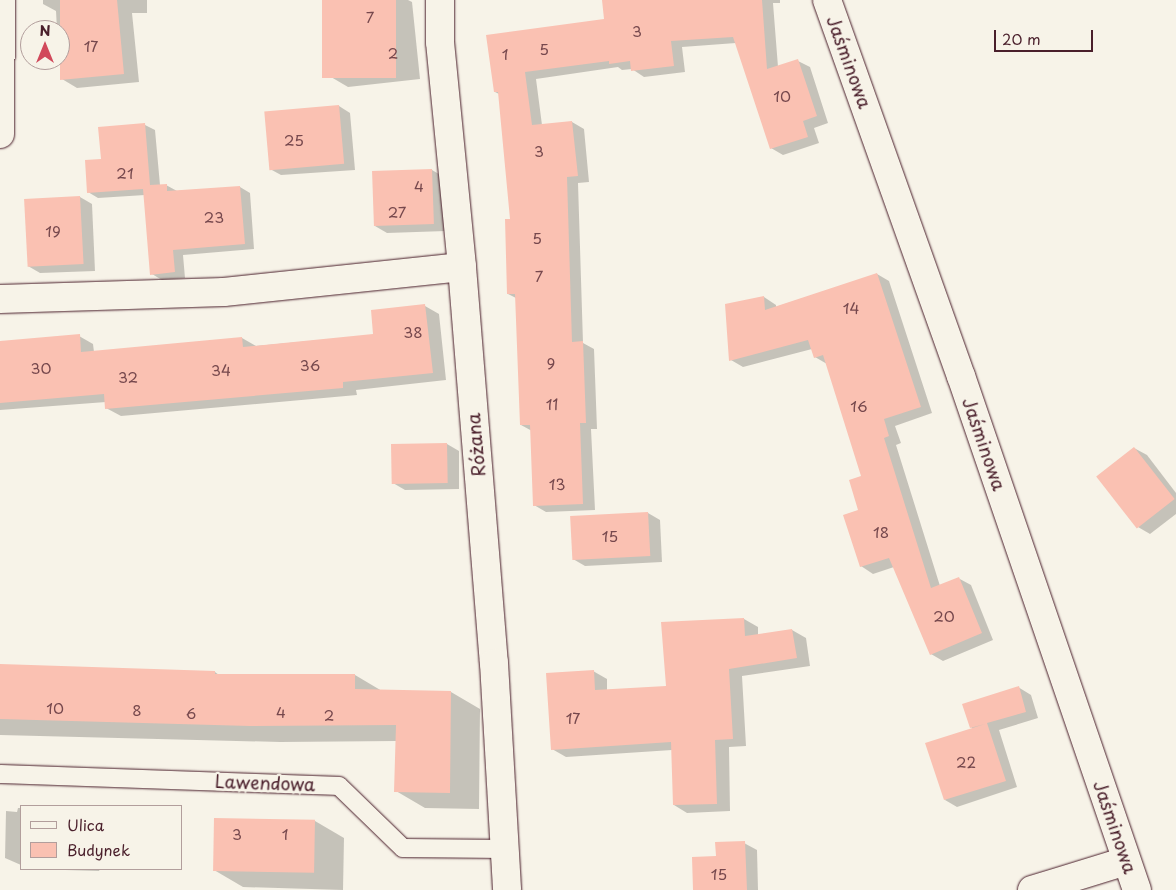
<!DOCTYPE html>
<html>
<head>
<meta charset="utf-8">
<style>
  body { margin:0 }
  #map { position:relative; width:1176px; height:890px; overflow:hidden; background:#f7f3e8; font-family:"Playpen Sans",sans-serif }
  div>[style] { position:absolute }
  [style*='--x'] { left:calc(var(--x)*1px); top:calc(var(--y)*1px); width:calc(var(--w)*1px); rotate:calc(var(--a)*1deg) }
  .shadow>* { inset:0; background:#0003 }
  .building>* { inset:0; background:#fac1b2; transform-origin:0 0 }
  .roads { filter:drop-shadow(0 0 1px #4a1f2b) drop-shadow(0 0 1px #4a1f2b) }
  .lane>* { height:18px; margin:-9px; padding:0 9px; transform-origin:9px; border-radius:9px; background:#f7f3e8 }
  .street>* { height:28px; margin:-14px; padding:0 14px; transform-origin:14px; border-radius:14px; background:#f7f3e8 }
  span { translate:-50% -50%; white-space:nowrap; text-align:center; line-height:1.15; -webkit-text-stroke:4.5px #f7f3e8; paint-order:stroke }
  .number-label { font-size:15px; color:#76484d }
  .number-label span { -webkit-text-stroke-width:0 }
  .street-label { font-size:18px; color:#4a1f2b }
  .legend { position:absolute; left:20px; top:805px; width:162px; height:65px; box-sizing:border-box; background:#f7f3e8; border:1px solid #b29e9c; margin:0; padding:6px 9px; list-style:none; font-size:15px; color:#4a1f2b }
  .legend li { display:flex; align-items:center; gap:10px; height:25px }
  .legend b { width:25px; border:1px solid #b29e9c }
  .north { position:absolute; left:20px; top:20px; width:50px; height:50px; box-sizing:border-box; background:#f7f3e8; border:1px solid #b29e9c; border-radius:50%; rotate:0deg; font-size:14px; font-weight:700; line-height:20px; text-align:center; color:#4a1f2b }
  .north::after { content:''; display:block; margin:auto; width:18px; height:22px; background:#d1495b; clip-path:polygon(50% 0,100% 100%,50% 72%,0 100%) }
  .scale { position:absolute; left:994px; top:30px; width:99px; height:22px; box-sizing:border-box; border:2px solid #4a1f2b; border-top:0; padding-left:6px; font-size:15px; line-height:18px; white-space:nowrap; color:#4a1f2b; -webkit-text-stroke:4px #f7f3e8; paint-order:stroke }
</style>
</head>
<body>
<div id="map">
  <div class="shadow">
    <i style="clip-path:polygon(43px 0,147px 0,147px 13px,132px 13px,139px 82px,77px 88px,62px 79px,60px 30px,57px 30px,56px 11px,43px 4px)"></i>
    <i style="clip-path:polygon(323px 0,408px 0,412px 2px,420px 79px,348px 87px,331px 77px)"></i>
    <i style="clip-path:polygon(622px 0,780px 0,780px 3px,773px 3px,778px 67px,798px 61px,810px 67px,828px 123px,814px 128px,819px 143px,783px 155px,771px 148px,736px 43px,682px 47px,685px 72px,644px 77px,632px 69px,622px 70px,618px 67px,536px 79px,542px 125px,572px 122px,584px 129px,589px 182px,578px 183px,583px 343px,594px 349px,597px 429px,591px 429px,595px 510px,546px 512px,534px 505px,532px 431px,521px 425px,516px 298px,508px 294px,511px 220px,499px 94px,495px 92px,487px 37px,605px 20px)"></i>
    <i style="clip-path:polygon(339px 106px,350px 113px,355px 170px,281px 175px,270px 169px)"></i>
    <i style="clip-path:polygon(145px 125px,155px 130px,160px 185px,166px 185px,177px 191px,240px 187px,250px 193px,254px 249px,183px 255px,185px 278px,162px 280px,152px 274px,145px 195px,98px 198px,88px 192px,102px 160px)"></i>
    <i style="clip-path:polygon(432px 170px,444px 177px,446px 231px,387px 233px,375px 226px)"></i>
    <i style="clip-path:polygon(80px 197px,92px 204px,95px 271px,40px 273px,28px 266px)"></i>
    <i style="clip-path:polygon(877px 274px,889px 281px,932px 413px,895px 426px,901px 443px,896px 445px,940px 586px,958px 578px,971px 585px,993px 640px,943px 661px,931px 654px,894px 567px,873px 574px,861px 566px,860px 511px,863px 477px,827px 364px,815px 357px,812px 349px,743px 367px,731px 360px,764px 297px,776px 305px,776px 307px)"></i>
    <i style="clip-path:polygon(425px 306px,439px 314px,446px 380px,356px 390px,357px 395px,121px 416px,106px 408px,106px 402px,0 410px,0 342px,79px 336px,93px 344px,94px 352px,242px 338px,256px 346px,375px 335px)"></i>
    <i style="clip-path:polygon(447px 444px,459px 451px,459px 489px,405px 490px,393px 483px)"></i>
    <i style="clip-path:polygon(1134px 448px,1147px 455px,1176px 493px,1176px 514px,1150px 534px,1138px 527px)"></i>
    <i style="clip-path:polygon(648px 513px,660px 520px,662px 562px,585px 566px,573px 559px)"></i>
    <i style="clip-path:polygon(744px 619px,758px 627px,758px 635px,792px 630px,806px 638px,810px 666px,742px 676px,746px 746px,729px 747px,730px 811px,687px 813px,674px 805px,672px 750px,566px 757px,552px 749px,593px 671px,607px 679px,607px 690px,667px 687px)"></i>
    <i style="clip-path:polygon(0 665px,215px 672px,219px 675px,355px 675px,382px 691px,451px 692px,480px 709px,479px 809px,425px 808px,396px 791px,397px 741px,280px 742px,0 735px)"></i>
    <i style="clip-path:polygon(1018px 687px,1031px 695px,1038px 718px,999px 730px,1017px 787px,957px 807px,945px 800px,973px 729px,971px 727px)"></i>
    <i style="clip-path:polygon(18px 808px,21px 808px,21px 865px,5px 858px,6px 811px,17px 812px)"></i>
    <i style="clip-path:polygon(215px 819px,315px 821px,344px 838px,343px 890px,243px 887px,214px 870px)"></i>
    <i style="clip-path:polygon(744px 843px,757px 850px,758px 890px,695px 890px,717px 857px)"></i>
    <i style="clip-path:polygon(31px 869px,100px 869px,99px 871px)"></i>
  </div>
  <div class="building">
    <i style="clip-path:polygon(60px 0,117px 0,124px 74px,60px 80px)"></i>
    <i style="left:322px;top:0;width:74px;height:78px"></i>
    <i style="clip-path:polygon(602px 0,762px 0,767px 69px,798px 59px,817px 116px,803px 121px,808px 137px,770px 149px,733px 37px,671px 41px,674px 66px,631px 71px,630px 61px,609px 64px,609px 61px,525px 72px,532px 125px,572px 121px,578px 176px,567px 177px,572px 342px,583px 341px,586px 423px,580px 423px,583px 504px,533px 506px,530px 425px,520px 425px,515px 294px,507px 294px,505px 219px,510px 219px,498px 92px,494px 92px,486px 35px,604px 19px)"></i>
    <i style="left:339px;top:105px;width:59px;height:75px;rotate:85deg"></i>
    <i style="clip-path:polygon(145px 123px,150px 185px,167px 184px,167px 191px,240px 186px,245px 244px,173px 250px,175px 272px,150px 275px,143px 189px,87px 193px,85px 160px,101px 159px,98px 127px)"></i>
    <i style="left:432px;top:169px;width:55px;height:60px;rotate:88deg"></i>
    <i style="left:80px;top:196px;width:68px;height:56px;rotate:87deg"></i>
    <i style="clip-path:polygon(877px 273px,921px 407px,884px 419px,889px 436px,884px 438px,931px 588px,959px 577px,982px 633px,930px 655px,889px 558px,860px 567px,843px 515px,858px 510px,849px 480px,861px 476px,823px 355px,814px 358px,808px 340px,729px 361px,725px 304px,764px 296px,765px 310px)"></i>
    <i style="clip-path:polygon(425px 304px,433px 373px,343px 382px,343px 388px,105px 409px,104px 394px,0 403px,0 341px,80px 334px,81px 352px,242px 337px,243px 347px,373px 334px,371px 310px)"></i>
    <i style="left:447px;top:443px;width:40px;height:56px;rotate:89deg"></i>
    <i style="left:1134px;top:447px;width:66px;height:48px;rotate:52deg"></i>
    <i style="left:648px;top:512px;width:44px;height:78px;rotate:87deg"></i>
    <i style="clip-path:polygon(744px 618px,745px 636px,792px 629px,797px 658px,729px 669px,733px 739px,715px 740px,717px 804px,673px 805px,671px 742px,551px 750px,546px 673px,594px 670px,595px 690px,666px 686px,661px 622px)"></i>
    <i style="clip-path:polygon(0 664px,215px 671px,215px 674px,355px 674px,355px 689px,451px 691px,450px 793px,394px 792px,396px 725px,250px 726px,0 719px)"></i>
    <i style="clip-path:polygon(1019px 686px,1026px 712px,987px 723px,1006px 781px,944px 800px,925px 743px,985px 724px,970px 728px,962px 704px)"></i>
    <i style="left:214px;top:818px;width:101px;height:53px;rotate:1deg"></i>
    <i style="clip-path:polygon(745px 841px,747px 890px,693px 890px,692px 857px,716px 856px,715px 842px)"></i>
  </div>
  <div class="roads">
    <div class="lane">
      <i style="--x:0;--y:774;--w:339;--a:2"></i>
      <i style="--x:339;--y:786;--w:89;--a:44.1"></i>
      <i style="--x:403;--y:848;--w:102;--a:0.6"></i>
    </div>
    <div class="street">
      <i style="--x:440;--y:0;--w:42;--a:90"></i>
      <i style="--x:440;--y:42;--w:226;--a:84.4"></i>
      <i style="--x:462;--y:267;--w:397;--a:85.4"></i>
      <i style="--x:494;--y:663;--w:227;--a:86.7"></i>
      <i style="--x:827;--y:0;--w:399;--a:70.4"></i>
      <i style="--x:961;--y:376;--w:543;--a:71.1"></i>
      <i style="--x:0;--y:134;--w:134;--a:-89.6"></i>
      <i style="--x:0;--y:299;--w:224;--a:-1.8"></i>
      <i style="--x:224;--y:292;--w:239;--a:-6"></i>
      <i style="--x:1032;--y:890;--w:98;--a:-17.1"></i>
    </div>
  </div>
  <div class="number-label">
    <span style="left:370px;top:17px">7</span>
    <span style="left:637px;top:31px">3</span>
    <span style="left:91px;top:46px">17</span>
    <span style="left:544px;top:49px">5</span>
    <span style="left:393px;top:53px">2</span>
    <span style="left:505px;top:54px">1</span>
    <span style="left:782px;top:96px">10</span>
    <span style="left:294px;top:140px">25</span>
    <span style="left:539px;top:151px">3</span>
    <span style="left:125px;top:173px">21</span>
    <span style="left:419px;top:186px">4</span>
    <span style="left:397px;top:212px">27</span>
    <span style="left:214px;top:217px">23</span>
    <span style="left:53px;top:231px">19</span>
    <span style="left:537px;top:238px">5</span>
    <span style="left:539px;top:276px">7</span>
    <span style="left:851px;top:308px">14</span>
    <span style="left:413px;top:332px">38</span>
    <span style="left:551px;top:363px">9</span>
    <span style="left:310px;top:365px">36</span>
    <span style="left:41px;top:368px">30</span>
    <span style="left:221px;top:370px">34</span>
    <span style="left:128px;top:377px">32</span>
    <span style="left:552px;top:404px">11</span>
    <span style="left:859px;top:406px">16</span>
    <span style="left:557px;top:484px">13</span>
    <span style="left:881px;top:532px">18</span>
    <span style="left:610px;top:536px">15</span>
    <span style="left:944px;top:616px">20</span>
    <span style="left:55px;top:708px">10</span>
    <span style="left:137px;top:710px">8</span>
    <span style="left:281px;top:712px">4</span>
    <span style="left:191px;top:713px">6</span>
    <span style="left:329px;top:715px">2</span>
    <span style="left:573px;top:718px">17</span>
    <span style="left:966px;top:762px">22</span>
    <span style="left:237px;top:834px">3</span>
    <span style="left:285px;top:834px">1</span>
    <span style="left:719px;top:874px">15</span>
  </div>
  <div class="street-label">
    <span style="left:849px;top:62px;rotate:70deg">Jaśminowa</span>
    <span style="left:984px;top:444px;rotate:71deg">Jaśminowa</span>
    <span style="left:476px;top:445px;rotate:-95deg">Różana</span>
    <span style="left:265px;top:783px;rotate:2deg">Lawendowa</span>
    <span style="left:1115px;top:827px;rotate:71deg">Jaśminowa</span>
  </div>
  <ul class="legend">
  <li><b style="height:6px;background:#f7f3e8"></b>Ulica</li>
  <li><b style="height:14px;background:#fac1b2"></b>Budynek</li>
  </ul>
  <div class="north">N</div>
  <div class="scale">20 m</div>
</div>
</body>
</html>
